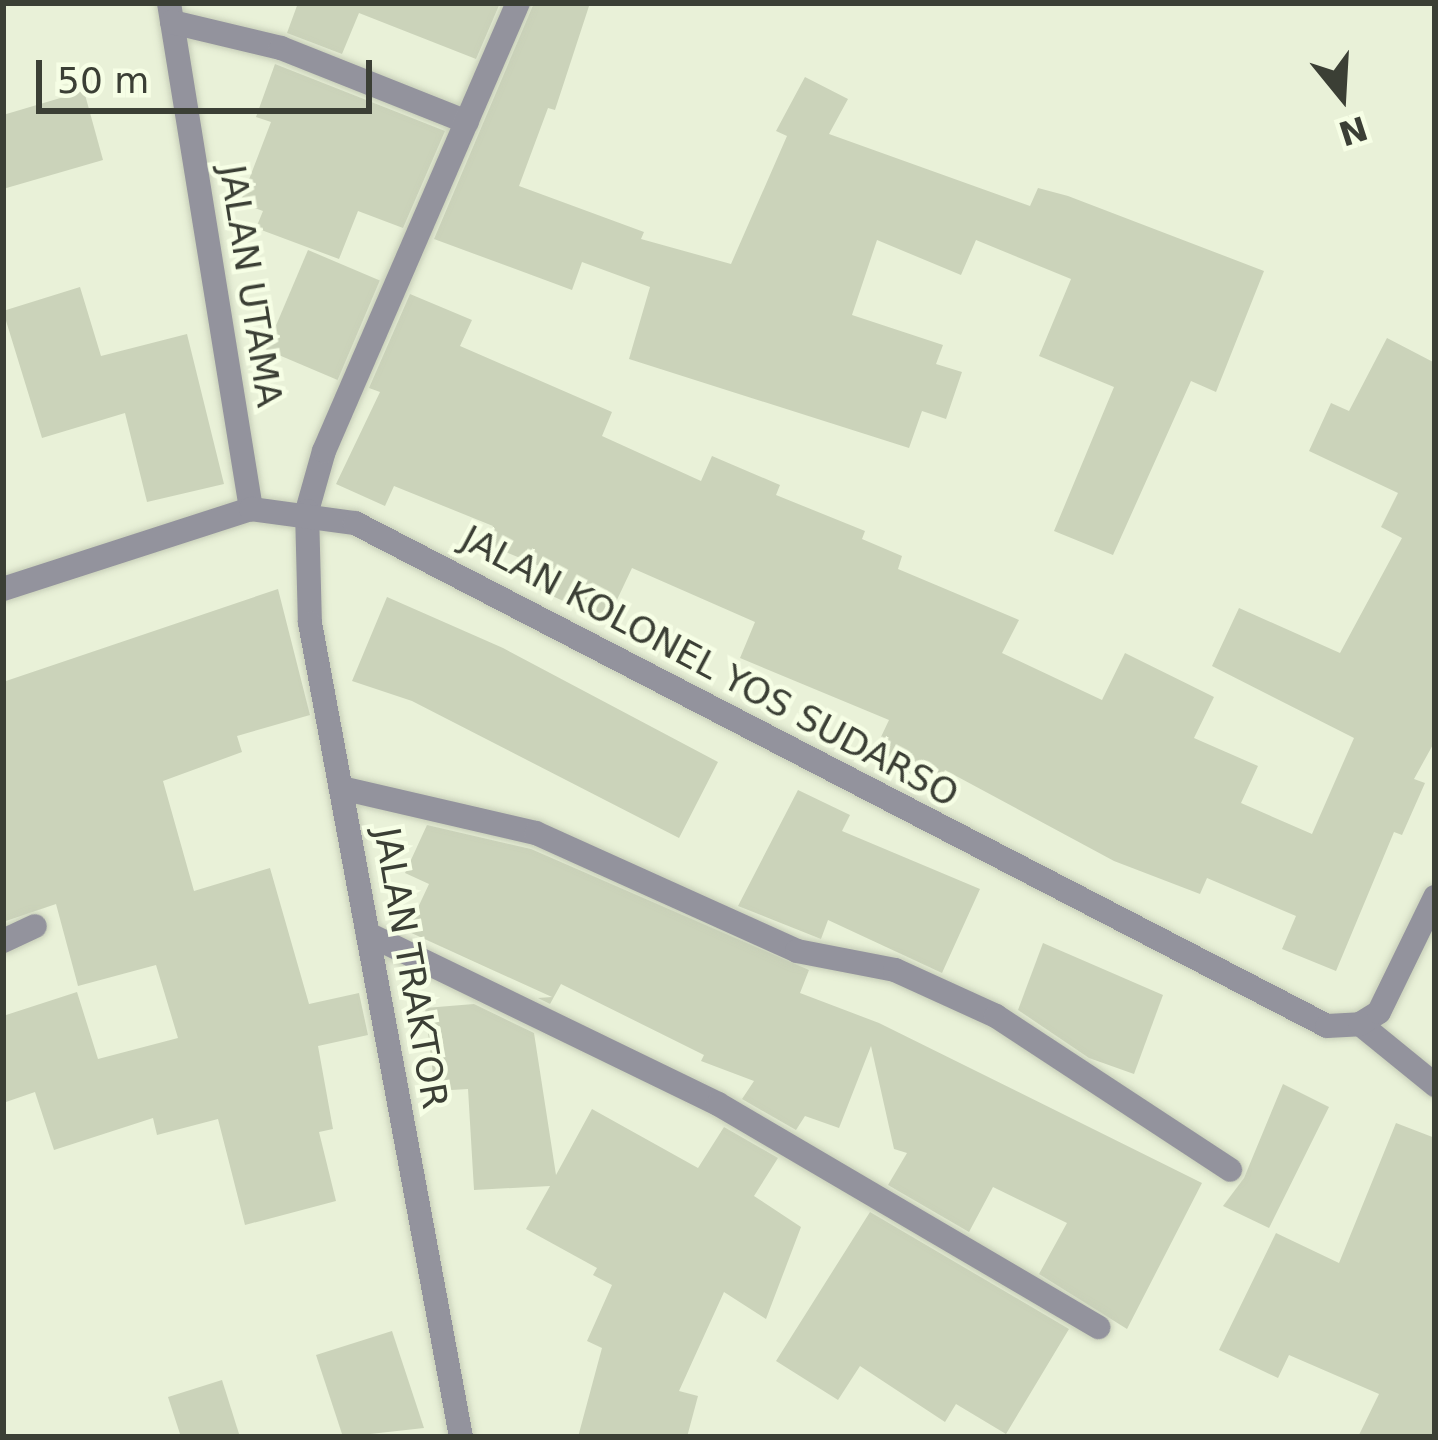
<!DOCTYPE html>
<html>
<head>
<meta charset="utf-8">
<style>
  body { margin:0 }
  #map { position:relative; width:1438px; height:1440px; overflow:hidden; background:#e9f1d8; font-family:"DejaVu Sans",sans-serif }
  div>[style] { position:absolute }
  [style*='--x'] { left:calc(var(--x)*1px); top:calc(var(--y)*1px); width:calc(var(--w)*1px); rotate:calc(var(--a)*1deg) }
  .building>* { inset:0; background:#cbd3ba; transform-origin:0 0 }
  .roads { filter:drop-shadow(0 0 3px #c6cdb7) drop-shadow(0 0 3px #c6cdb7) }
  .minor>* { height:24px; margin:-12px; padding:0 12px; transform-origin:12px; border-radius:12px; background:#93939d }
  .tertiary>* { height:24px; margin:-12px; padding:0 12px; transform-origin:12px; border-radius:12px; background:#93939d }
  span { translate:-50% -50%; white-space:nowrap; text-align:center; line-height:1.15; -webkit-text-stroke:9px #f6fee5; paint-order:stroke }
  .street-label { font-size:36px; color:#3b3f35 }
  .frame { position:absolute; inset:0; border:6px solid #3b3f35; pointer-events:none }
  .north { position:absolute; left:1282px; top:36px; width:120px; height:120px; -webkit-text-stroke:9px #f6fee5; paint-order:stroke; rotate:162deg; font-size:33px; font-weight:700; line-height:48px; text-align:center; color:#3b3f35 }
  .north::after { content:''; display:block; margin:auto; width:42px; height:54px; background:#3b3f35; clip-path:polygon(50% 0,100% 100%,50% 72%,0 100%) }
  .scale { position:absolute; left:36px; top:60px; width:336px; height:54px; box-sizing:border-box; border:6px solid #3b3f35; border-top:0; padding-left:15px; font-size:36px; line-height:42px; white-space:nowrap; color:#3b3f35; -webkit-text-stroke:9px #f6fee5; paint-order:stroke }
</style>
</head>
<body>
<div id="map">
  <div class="building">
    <i style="clip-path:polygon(298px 3px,500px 3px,476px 59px,359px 13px,342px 54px,287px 33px)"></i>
    <i style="clip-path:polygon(534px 3px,590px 3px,555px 110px,548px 108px,519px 186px,644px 232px,641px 239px,731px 264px,787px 136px,776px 131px,805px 77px,848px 99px,829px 134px,1030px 206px,1038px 188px,1068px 196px,1264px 271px,1216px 392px,1191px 381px,1113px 555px,1054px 531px,1114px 387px,1039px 356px,1071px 279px,976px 240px,961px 275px,877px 240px,852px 315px,943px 345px,936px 364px,962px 372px,946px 419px,922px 411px,909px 448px,629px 359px,650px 287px,582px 262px,572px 290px,434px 239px)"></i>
    <i style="clip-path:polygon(275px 64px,445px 131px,403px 228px,358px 211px,339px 259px,256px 228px,263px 211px,240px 203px,271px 122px,256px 117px)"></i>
    <i style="clip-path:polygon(84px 91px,103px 160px,3px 189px,3px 115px)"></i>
    <i style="left:308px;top:250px;width:78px;height:108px;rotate:23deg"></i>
    <i style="clip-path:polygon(80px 287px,101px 356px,187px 334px,224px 484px,147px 502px,125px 413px,42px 438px,3px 311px)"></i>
    <i style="clip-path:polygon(410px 294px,472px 320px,460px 346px,612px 412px,602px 436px,701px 481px,712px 456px,780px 485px,776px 495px,865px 531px,862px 539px,902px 556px,898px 569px,1019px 620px,1002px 653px,1102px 700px,1125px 653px,1214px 697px,1194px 738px,1258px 766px,1241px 803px,1312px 834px,1354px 738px,1212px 666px,1239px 608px,1340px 653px,1402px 538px,1381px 527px,1398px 493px,1309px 451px,1331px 403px,1349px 411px,1387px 338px,1435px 363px,1435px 741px,1414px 779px,1425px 783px,1402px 835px,1394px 832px,1336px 971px,1282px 949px,1296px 916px,1207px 878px,1200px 894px,1114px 861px,945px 770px,937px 787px,872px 756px,889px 720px,740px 658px,755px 622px,632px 568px,607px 621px,537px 589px,547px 569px,486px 544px,493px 526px,394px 486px,385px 506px,336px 484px,380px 392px,369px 388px)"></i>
    <i style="clip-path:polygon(278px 589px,310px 715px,237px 736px,242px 752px,163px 781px,194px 891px,270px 868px,309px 1004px,359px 993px,368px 1035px,318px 1046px,333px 1129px,319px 1132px,336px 1201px,245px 1225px,218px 1119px,157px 1135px,153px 1118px,54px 1150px,35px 1092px,3px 1103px,3px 1016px,77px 992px,98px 1059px,178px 1038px,156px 965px,78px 986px,56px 904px,3px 922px,3px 682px)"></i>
    <i style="clip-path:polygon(387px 597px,503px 648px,718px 762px,679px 838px,412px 701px,352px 681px)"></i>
    <i style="clip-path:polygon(798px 790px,850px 815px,842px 831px,980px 889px,942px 973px,828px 920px,821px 939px,738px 906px)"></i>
    <i style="clip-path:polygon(427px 825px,531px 849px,809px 970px,800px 993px,879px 1023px,1202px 1183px,1127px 1329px,1039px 1274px,1067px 1223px,993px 1187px,969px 1232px,888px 1185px,907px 1153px,894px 1149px,871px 1046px,839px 1128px,805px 1116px,796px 1130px,742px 1099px,754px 1081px,701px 1061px,704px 1055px,561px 984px,550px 1004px,538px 998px,552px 997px,407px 931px,429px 884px,405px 873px)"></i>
    <i style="clip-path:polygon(1043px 943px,1163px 995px,1134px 1074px,1089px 1058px,1018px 1010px)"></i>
    <i style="clip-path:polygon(474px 1004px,534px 1033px,556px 1175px,592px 1109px,698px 1168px,724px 1127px,778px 1158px,754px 1196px,801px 1227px,766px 1319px,724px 1292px,679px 1391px,698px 1396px,687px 1437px,578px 1437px,602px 1348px,587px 1341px,612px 1285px,593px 1275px,597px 1268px,526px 1229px,550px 1186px,474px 1190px,468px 1089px,435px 1091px,425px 1008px)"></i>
    <i style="clip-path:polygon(1283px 1084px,1329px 1107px,1269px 1228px,1223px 1206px,1244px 1178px)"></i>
    <i style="clip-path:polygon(1396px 1123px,1435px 1138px,1435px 1437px,1358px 1437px,1379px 1394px,1289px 1355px,1278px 1378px,1219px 1350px,1276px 1233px,1339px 1263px)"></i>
    <i style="clip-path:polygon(870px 1212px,1069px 1329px,1006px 1434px,956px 1404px,945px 1422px,860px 1366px,838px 1400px,776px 1361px)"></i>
    <i style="clip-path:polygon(392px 1331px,424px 1428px,343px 1437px,316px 1355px)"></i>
    <i style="clip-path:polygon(222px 1380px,240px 1437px,181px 1437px,168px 1397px)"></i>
  </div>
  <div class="roads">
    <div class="minor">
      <i style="--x:169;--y:3;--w:513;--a:80.79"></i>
      <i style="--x:172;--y:22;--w:112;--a:13.4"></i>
      <i style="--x:281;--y:48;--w:200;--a:21.7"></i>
      <i style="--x:307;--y:511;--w:62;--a:-74.2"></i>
      <i style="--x:324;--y:451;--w:488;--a:-66.6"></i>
      <i style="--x:341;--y:788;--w:200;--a:13"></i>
      <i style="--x:536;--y:833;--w:286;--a:24.3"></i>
      <i style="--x:797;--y:951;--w:100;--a:11"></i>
      <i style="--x:895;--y:970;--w:111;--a:24.5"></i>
      <i style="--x:996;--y:1016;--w:280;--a:33.3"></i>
      <i style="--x:368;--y:934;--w:389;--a:25.9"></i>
      <i style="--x:718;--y:1104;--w:441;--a:30.4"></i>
      <i style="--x:3;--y:941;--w:35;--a:-25"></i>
      <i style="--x:1360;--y:1024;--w:97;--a:39.1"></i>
    </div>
    <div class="tertiary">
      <i style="--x:307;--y:511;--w:112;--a:88.5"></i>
      <i style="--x:310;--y:623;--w:828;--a:79.49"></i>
      <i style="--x:3;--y:589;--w:261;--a:-17.9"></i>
      <i style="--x:251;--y:509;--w:105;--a:7.7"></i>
      <i style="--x:355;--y:523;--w:1094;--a:27.36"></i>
      <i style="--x:1327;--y:1026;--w:33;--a:-3"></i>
      <i style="--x:1360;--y:1024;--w:22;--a:-32"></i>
      <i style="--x:1379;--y:1012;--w:128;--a:-64"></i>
    </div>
  </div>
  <div class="street-label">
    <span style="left:251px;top:286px;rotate:81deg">JALAN UTAMA</span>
    <span style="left:710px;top:666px;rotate:28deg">JALAN KOLONEL YOS SUDARSO</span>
    <span style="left:411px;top:968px;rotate:80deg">JALAN TRAKTOR</span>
  </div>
  <div class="frame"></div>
  <div class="north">N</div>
  <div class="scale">50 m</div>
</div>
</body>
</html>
